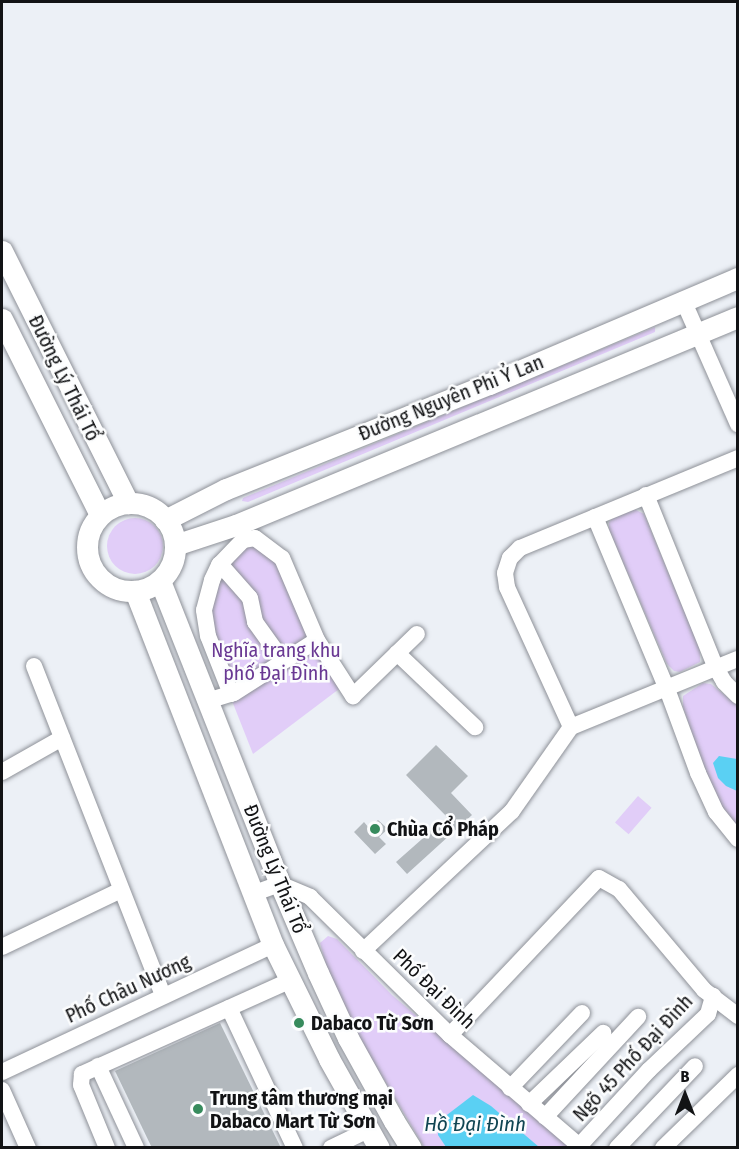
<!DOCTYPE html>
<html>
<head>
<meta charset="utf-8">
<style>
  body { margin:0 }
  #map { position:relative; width:739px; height:1149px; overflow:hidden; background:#ecf0f6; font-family:"Fira Sans Condensed",sans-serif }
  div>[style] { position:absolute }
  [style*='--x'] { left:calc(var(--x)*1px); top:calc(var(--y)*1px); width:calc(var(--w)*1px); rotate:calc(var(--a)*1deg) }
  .green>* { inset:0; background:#e1cdf8; transform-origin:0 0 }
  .round { border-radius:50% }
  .water>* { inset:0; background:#5ad0f3 }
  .building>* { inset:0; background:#b2b8bd }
  .roads { filter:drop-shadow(0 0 2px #8e9198) drop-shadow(0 0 2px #8e9198) }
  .minor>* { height:16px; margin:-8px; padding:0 8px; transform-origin:8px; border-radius:8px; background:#fff }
  .major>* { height:21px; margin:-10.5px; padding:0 10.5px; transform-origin:10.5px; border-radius:10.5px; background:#fff }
  .major>.ring { margin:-10.5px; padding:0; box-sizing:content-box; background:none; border:21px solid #fff; border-radius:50% }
  .dots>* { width:16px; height:16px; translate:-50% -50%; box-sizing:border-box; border:3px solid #fcfdfe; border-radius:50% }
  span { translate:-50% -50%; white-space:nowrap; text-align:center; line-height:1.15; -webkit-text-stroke:5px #fcfdfe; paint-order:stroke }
  .street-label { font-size:20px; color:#121315 }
  .park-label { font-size:20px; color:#693893 }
  .poi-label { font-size:20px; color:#121315; font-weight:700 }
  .left { translate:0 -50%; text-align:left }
  .water-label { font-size:21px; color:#104553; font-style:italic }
  .frame { position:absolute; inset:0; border:3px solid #121315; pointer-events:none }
  .north { position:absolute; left:655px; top:1065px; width:60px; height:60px; -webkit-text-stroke:4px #fcfdfe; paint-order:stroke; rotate:0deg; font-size:16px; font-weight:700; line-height:24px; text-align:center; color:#121315 }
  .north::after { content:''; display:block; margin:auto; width:21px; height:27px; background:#121315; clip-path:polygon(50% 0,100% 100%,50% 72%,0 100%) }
</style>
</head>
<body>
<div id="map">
  <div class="green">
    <i style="clip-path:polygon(655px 327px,655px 332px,248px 502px,242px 501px,243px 498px)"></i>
    <i style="clip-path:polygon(634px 509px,644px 514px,700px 649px,700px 662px,680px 672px,674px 671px,667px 664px,609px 530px,609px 522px,612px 519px)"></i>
    <i class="round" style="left:107px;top:518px;width:56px;height:56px"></i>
    <i style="clip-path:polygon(245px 536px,285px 555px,347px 683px,253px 754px,204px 630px,231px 546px)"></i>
    <i style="clip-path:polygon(703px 683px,711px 684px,737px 705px,737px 825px,721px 806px,701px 759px,683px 707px,683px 696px)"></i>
    <i style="left:638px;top:796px;width:18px;height:35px;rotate:41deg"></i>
    <i style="clip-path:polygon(328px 936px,337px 939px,392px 995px,571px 1147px,424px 1147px,367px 1051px,327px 969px,320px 943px)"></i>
  </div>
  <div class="water">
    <i style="clip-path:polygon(719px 756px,737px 759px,737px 791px,726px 786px,718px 778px,713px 763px)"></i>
    <i style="clip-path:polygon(473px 1095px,491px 1106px,539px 1147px,446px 1147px,438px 1135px,439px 1121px)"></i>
  </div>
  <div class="building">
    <i style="clip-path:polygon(436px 745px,468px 776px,451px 793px,472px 815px,407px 874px,396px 862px,447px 817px,406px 775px)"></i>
    <i style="clip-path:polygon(378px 820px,388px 829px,379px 837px,386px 844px,375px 854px,354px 832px,364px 822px,369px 828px)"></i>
    <i style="clip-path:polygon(220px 1023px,281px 1148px,152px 1148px,115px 1071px)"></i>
  </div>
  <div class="roads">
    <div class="minor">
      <i style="--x:683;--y:300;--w:136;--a:66.1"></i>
      <i style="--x:646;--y:495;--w:187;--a:68"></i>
      <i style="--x:716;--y:668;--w:16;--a:60"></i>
      <i style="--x:724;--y:682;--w:20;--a:45"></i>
      <i style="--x:595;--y:517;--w:186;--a:67.3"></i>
      <i style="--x:667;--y:689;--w:90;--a:69.7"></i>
      <i style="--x:698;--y:773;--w:43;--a:65.2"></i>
      <i style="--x:716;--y:812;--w:35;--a:51"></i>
      <i style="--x:220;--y:564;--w:45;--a:48.6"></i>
      <i style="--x:250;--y:598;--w:25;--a:78"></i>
      <i style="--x:255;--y:622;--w:48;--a:54.3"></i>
      <i style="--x:397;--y:653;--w:108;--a:43.5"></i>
      <i style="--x:34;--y:666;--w:354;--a:68.6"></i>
      <i style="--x:231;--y:694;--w:62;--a:-111.6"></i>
      <i style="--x:208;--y:636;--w:26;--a:-99"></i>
      <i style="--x:204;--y:610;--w:31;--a:-75"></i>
      <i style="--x:212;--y:580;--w:17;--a:-65"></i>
      <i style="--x:219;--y:565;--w:35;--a:-46"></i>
      <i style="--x:243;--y:540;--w:12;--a:-9"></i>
      <i style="--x:255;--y:538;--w:34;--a:37"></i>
      <i style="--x:282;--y:558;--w:89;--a:66.9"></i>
      <i style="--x:207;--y:701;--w:28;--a:-17"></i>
      <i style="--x:234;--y:693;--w:98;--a:-32.6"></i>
      <i style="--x:317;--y:640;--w:67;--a:57.3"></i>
      <i style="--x:353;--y:696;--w:89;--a:-44.1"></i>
      <i style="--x:571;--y:727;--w:154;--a:-114.6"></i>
      <i style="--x:507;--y:587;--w:14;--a:-98"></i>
      <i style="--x:505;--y:573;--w:16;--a:-72"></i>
      <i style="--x:510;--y:558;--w:14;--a:-45"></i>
      <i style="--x:520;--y:548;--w:236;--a:-22.4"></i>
      <i style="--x:2;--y:772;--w:69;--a:-29.5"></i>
      <i style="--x:252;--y:894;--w:30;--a:-20"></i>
      <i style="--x:280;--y:884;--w:33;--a:23"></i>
      <i style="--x:310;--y:897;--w:197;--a:44.6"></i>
      <i style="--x:450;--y:1035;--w:174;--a:40.6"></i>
      <i style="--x:2;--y:947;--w:132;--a:-25.6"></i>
      <i style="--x:363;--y:951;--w:204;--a:-43.2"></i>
      <i style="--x:512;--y:811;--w:103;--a:-54.9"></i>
      <i style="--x:571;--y:727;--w:180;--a:-22.2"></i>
      <i style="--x:229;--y:1008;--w:155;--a:64.8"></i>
      <i style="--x:450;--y:1035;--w:216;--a:-46.5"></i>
      <i style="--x:599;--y:878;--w:23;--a:29"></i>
      <i style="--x:619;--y:889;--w:132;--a:49.9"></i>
      <i style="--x:704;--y:990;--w:43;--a:37.4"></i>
      <i style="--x:98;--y:1066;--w:90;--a:65.1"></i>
      <i style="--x:2;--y:1072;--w:299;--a:-25.1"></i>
      <i style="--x:510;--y:1088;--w:104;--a:-46.2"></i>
      <i style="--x:2;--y:1090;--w:64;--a:65.9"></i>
      <i style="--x:529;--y:1104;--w:103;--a:-43.8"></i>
      <i style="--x:545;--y:1117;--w:137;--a:-47.1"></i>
      <i style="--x:580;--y:1145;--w:102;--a:-47.4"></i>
      <i style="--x:649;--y:1070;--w:81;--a:-43.5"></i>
      <i style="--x:708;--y:1014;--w:19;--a:-74"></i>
      <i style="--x:107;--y:1148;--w:68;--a:-112.4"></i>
      <i style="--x:81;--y:1085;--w:11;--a:-85"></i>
      <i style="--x:82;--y:1074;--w:229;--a:-24.2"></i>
      <i style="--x:331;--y:1148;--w:41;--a:-25.9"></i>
      <i style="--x:617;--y:1148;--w:113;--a:-46.4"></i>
      <i style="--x:663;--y:1148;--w:105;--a:-44.2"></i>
    </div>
    <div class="major">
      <i style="--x:2;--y:251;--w:282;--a:63.4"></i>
      <i style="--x:2;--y:319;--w:219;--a:63.4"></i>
      <i class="ring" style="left:87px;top:503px;width:67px;height:67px"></i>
      <i style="--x:165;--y:520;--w:68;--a:-26.9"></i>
      <i style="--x:226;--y:489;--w:283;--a:-21.8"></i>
      <i style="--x:489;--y:384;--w:271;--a:-23.1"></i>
      <i style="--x:175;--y:545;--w:64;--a:-18.2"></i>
      <i style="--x:236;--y:525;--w:543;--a:-22.51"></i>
      <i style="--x:160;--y:581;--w:326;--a:68.4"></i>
      <i style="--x:280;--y:884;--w:97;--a:66.9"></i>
      <i style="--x:318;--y:973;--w:72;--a:65.2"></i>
      <i style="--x:348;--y:1038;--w:95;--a:61"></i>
      <i style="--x:394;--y:1121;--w:32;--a:58"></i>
      <i style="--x:135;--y:591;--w:380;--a:68.7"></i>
      <i style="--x:273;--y:945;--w:127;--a:63.8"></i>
      <i style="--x:329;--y:1059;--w:102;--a:60.7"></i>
    </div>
  </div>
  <div class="dots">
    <i style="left:375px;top:829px;background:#378b5d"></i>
    <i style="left:299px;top:1023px;background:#378b5d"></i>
    <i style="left:198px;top:1109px;background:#378b5d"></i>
  </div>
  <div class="street-label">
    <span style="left:64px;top:378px;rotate:64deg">Đường Lý Thái Tổ</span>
    <span style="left:451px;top:398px;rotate:-22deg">Đường Nguyên Phi Ỷ Lan</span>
    <span style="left:275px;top:869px;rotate:68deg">Đường Lý Thái Tổ</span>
    <span style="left:128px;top:989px;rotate:-25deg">Phố Châu Nương</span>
    <span style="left:434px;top:989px;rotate:44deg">Phố Đại Đình</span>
    <span style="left:633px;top:1058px;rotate:-47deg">Ngõ 45 Phố Đại Đình</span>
  </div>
  <div class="park-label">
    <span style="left:276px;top:662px">Nghĩa trang khu<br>phố Đại Đình</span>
  </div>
  <div class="poi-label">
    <span class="left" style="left:387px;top:829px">Chùa Cổ Pháp</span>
    <span class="left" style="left:311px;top:1023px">Dabaco Từ Sơn</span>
    <span class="left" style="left:210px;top:1110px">Trung tâm thương mại<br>Dabaco Mart Từ Sơn</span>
  </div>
  <div class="water-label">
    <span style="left:475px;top:1124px">Hồ Đại Đình</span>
  </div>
  <div class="frame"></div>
  <div class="north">B</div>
</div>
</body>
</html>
